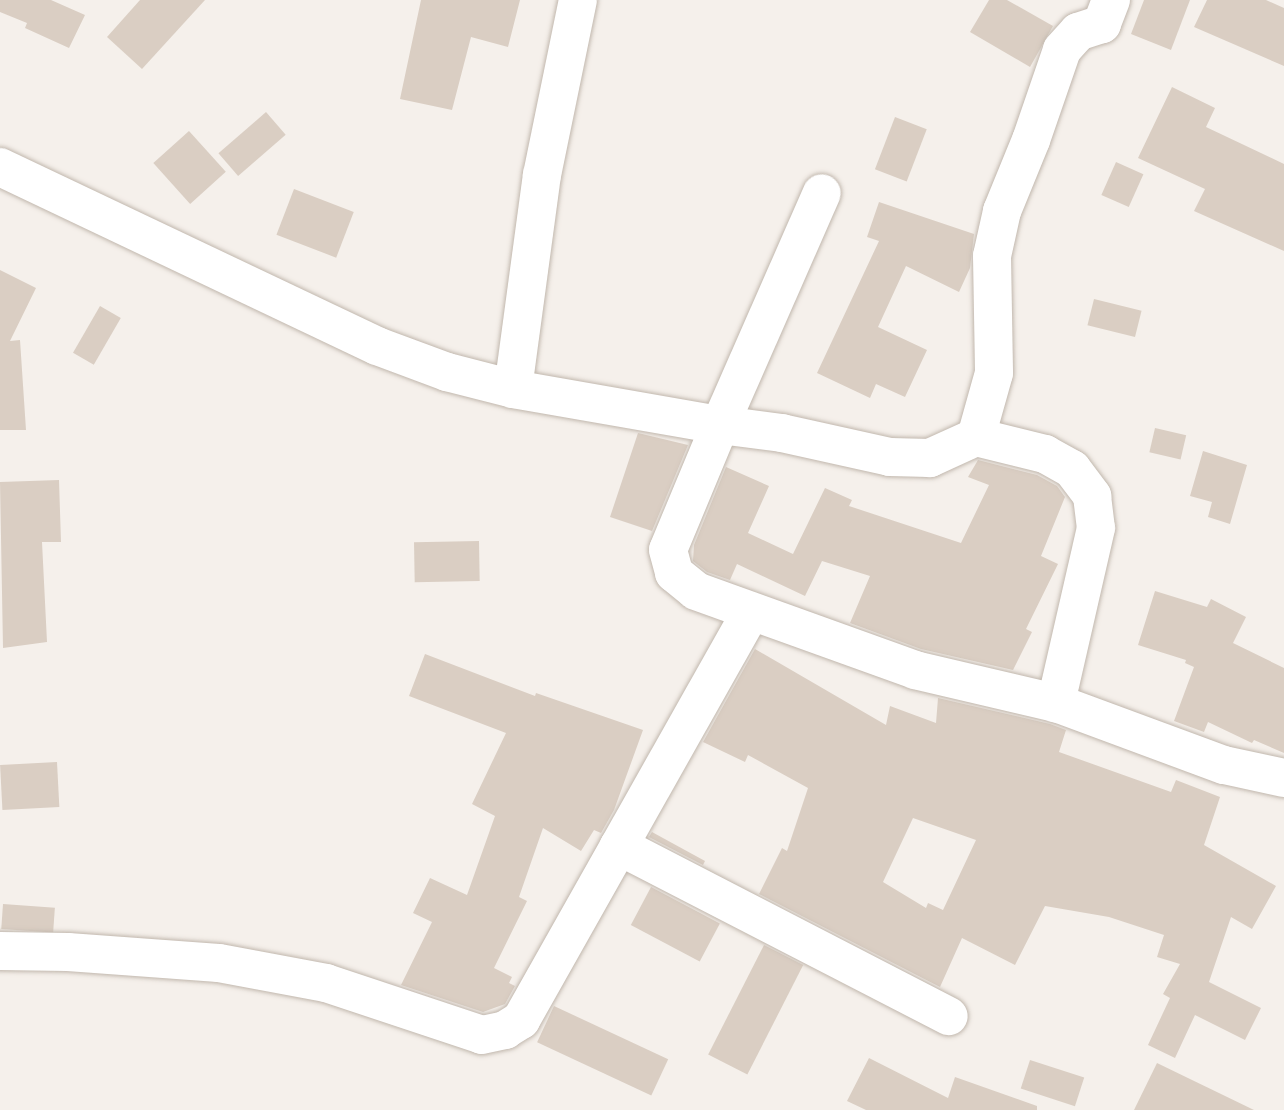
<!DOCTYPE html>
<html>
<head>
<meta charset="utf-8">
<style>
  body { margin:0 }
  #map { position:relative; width:1284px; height:1110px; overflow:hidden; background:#f5f0eb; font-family:"Space Grotesk",sans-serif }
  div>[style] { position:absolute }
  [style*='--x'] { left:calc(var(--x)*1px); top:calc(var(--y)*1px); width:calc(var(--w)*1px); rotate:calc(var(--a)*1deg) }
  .building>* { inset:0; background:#dacec3; transform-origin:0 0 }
  .roads { filter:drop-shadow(0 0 2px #c1b7ad) drop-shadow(0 0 2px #c1b7ad) }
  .minor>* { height:38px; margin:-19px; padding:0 19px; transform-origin:19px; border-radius:19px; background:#fff }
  span { translate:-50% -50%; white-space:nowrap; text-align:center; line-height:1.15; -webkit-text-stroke:6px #fff; paint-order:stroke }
</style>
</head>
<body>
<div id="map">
  <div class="building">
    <i style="clip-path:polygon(0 0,51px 0,85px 15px,69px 48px,25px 28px,27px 23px,0 12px)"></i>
    <i style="clip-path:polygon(140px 0,205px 0,142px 69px,107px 37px)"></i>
    <i style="clip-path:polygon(421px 0,520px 0,508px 47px,471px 37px,452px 110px,400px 99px)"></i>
    <i style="clip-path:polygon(989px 0,1007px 0,1053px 26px,1030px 67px,970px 32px)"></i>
    <i style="clip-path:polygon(1144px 0,1190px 0,1171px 50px,1131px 34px)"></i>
    <i style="clip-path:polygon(1207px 0,1266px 0,1284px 8px,1284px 66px,1194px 27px)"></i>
    <i style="clip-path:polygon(1172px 87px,1215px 108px,1206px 127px,1284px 164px,1284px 251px,1194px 211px,1205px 189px,1138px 158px)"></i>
    <i style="left:266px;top:112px;width:30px;height:63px;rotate:49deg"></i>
    <i style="left:895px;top:117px;width:34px;height:56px;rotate:21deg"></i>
    <i style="left:189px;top:131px;width:55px;height:48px;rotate:48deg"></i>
    <i style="left:1116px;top:162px;width:30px;height:36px;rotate:24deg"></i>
    <i style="left:294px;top:189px;width:64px;height:49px;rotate:21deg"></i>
    <i style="clip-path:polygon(879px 202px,974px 234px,970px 268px,959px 292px,906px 266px,878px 327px,927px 350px,905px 397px,876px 384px,870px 398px,817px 373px,879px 241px,867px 237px)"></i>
    <i style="clip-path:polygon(0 270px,36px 288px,10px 341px,20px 340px,26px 430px,0 430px)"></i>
    <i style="left:1094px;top:299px;width:49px;height:27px;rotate:14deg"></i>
    <i style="left:100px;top:306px;width:24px;height:54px;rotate:30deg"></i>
    <i style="left:1155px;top:428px;width:32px;height:25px;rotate:13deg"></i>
    <i style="clip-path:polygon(638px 433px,688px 445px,652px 531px,610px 517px)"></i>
    <i style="clip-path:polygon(1203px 451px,1247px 465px,1230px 524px,1208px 517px,1212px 502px,1190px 496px)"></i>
    <i style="clip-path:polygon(978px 460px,1037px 475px,1057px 486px,1065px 497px,1041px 556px,1058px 564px,1026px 629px,1032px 632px,1013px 670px,921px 649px,850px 623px,870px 576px,822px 561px,805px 596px,737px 564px,730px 580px,707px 572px,693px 561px,694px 545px,726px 467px,769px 486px,748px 533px,793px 554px,825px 488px,852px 500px,849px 506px,961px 543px,989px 485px,968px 477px)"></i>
    <i style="clip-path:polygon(59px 480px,61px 542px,42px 542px,47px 642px,3px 648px,0 482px)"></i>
    <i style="left:479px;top:541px;width:40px;height:65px;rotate:89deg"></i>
    <i style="clip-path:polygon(1155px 591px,1207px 607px,1211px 599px,1246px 617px,1233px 643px,1284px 668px,1284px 753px,1254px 740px,1252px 743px,1208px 722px,1204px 732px,1174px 721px,1194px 667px,1185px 663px,1186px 660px,1138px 645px)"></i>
    <i style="clip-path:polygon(evenodd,755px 649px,886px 725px,890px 706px,936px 723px,938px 698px,1050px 724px,1066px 730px,1059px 752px,1171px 792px,1176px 780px,1220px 797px,1204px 845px,1276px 886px,1252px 929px,1231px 917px,1209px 982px,1261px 1008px,1245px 1040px,1195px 1015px,1175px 1058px,1148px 1045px,1170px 998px,1163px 994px,1180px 964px,1157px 957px,1164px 935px,1109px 917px,1045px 906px,1015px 965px,962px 938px,940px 987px,759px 894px,782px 848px,787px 851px,808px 788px,748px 755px,745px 762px,703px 742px,755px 649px,913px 818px,976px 840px,943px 910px,928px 903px,926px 908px,883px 882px,913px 818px)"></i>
    <i style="clip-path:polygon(425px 654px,535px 696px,536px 693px,643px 730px,614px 810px,601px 833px,594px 830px,581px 851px,543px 828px,519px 897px,527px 901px,494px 968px,512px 977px,509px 983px,515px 986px,505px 1004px,483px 1012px,401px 985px,432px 922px,413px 913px,430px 878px,467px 895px,495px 816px,472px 804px,506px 733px,409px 696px)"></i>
    <i style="left:57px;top:762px;width:45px;height:57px;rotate:87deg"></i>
    <i style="clip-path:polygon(652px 832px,705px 861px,703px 865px,649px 837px)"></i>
    <i style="left:651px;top:887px;width:78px;height:43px;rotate:28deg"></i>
    <i style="left:3px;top:904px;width:52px;height:25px;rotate:4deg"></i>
    <i style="left:764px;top:945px;width:44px;height:123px;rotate:27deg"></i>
    <i style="left:554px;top:1006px;width:126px;height:40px;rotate:25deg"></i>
    <i style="clip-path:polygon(869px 1058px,948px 1098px,955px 1077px,1037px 1106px,1037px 1110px,866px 1110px,847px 1101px)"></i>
    <i style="left:1030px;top:1060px;width:57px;height:30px;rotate:18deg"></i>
    <i style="clip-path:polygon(1157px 1063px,1254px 1110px,1134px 1110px)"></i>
  </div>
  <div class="roads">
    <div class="minor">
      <i style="--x:1111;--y:0;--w:26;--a:111"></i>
      <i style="--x:1102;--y:24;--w:25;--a:162"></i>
      <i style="--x:1078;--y:32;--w:24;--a:132"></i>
      <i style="--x:1062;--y:50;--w:95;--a:109"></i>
      <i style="--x:1031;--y:140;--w:77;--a:112.2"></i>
      <i style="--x:1002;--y:211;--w:46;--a:102.5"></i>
      <i style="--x:992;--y:256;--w:117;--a:89"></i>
      <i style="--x:994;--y:373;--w:66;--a:105.7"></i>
      <i style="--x:976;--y:437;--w:51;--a:155.5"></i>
      <i style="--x:930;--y:458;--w:40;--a:-178.6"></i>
      <i style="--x:890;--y:457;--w:111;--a:-167.5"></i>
      <i style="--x:782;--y:433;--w:63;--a:-172.6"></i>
      <i style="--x:720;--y:425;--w:135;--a:112.6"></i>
      <i style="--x:668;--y:550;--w:24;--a:75"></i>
      <i style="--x:674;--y:573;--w:28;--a:39"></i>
      <i style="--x:696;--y:591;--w:233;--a:19.8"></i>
      <i style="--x:915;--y:670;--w:145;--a:13.2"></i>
      <i style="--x:1056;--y:703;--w:179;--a:20.3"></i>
      <i style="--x:1224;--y:765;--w:61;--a:12.2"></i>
      <i style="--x:0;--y:167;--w:417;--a:25.4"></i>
      <i style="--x:377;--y:346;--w:75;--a:20.4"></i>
      <i style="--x:447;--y:372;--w:68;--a:14.4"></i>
      <i style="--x:513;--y:389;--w:210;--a:9.9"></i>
      <i style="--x:720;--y:425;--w:253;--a:-66.3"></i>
      <i style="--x:513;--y:389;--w:216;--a:-82.3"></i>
      <i style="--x:542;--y:175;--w:179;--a:-78.4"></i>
      <i style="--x:976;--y:437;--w:71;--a:13.8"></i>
      <i style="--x:1045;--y:454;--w:31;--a:29"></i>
      <i style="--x:1072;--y:469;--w:34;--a:53"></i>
      <i style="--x:1092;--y:496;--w:32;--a:83"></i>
      <i style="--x:1096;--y:528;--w:180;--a:102.9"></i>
      <i style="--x:619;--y:846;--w:269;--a:-60.6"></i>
      <i style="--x:0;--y:951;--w:68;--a:0.8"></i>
      <i style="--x:68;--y:952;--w:151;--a:4.2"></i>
      <i style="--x:219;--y:963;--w:109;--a:10.6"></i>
      <i style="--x:326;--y:983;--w:164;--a:18.4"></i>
      <i style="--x:482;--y:1035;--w:24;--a:-12"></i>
      <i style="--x:505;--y:1030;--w:19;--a:-32"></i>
      <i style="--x:521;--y:1020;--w:200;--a:-60.6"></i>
      <i style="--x:619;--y:846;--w:371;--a:27.3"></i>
    </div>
  </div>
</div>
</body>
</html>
